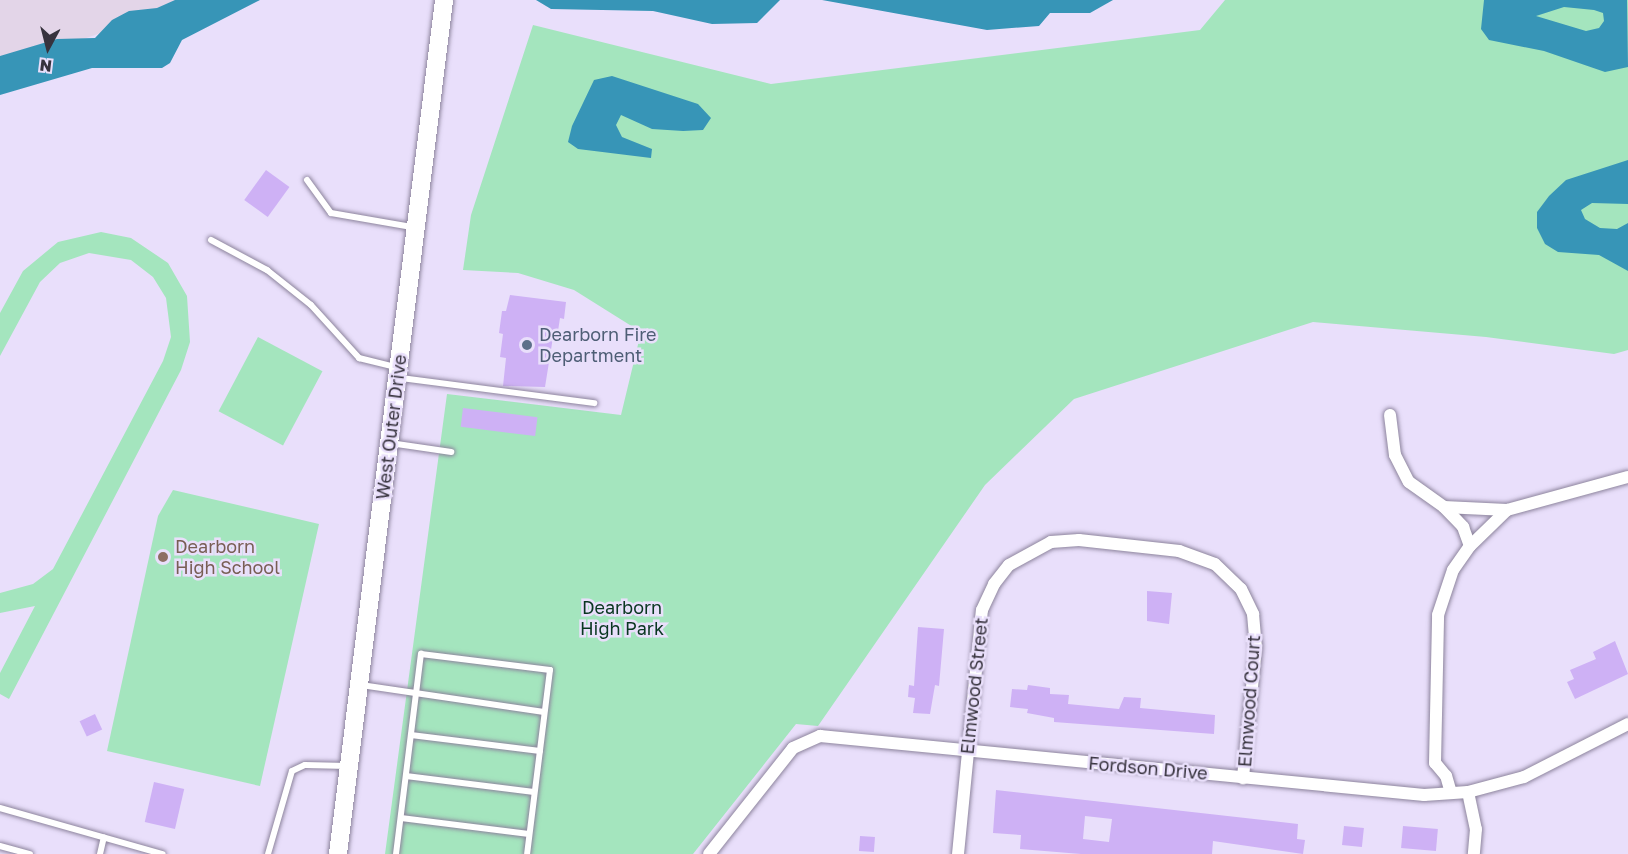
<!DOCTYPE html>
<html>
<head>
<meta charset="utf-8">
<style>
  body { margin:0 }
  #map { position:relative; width:1628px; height:854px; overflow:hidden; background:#e9dffb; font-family:"Golos Text",sans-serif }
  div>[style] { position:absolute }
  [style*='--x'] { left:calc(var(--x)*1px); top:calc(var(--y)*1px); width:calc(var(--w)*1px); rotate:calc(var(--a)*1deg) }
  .commercial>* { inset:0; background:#e3d5e8 }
  .green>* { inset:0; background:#a4e5be; transform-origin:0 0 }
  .water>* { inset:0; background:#3795b7 }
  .building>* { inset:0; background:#ceb1f5; transform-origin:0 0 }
  .roads { filter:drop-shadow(0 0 2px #8d849d) drop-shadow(0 0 2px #8d849d) }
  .service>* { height:6px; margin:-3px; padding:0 3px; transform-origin:3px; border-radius:3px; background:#fff }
  .minor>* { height:12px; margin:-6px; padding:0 6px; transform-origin:6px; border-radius:6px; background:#fff }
  .secondary>* { height:18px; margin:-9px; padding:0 9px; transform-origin:9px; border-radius:9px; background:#fff }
  .dots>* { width:16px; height:16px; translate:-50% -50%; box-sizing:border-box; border:3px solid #e9dffb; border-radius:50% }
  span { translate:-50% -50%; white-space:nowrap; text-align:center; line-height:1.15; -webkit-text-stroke:5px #e9dffb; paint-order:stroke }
  .service-label { font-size:18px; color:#4e5e75 }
  .left { translate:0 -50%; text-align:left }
  .street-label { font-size:18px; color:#37333e }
  .education-label { font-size:18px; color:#785e54 }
  .park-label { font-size:18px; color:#093620 }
  .north { position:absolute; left:18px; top:18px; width:60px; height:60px; -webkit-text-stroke:4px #e9dffb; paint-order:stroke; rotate:187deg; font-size:16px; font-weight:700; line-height:24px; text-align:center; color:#37333e }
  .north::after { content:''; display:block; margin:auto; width:21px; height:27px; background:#37333e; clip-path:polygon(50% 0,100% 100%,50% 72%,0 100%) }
</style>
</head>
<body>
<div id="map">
  <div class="commercial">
    <i style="clip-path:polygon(0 0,199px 0,0 67px)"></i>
  </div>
  <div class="green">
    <i style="clip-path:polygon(1225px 0,1628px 0,1628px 350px,1614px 354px,1486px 337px,1313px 322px,1074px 399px,985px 485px,818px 726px,796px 724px,693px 854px,385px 854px,447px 394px,621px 415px,641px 332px,574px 290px,518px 273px,463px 270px,471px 215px,533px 25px,771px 84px,1200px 30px)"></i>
    <i style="clip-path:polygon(101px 232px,131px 238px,168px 263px,187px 296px,190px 342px,181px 370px,9px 699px,0 694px,0 673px,35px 606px,0 613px,0 593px,33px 584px,53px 569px,163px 361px,171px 337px,166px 298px,153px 277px,131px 260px,89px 253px,60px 263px,40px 282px,0 356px,0 313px,23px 271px,58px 242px)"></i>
    <i style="left:258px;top:337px;width:73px;height:84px;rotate:28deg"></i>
    <i style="clip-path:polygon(173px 490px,319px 524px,260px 786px,107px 751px,158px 516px)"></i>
  </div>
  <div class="water">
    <i style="clip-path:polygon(175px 0,260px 0,182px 40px,170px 63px,162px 68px,92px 68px,0 95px,0 56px,57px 39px,95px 38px,112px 20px,129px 11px,157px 8px)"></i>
    <i style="clip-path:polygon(536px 0,780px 0,757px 23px,712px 24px,653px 11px,551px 9px)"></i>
    <i style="clip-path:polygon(822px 0,1113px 0,1090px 13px,1050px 13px,1039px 26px,987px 30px)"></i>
    <i style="clip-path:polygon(evenodd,1484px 0,1627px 0,1628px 67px,1605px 72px,1544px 51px,1489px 40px,1481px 29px,1484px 0,1564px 7px,1594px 10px,1603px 13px,1604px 21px,1599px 28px,1586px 31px,1536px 16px,1564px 7px)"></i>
    <i style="clip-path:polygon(612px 76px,698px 104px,711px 118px,703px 130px,683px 131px,652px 129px,621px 115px,616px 125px,622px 137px,652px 149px,651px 158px,578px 149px,568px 142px,572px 126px,594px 80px)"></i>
    <i style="clip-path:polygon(1628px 160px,1628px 204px,1592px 203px,1581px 210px,1585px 219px,1600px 228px,1617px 229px,1628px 223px,1628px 271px,1599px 255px,1558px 252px,1545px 244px,1537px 228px,1537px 212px,1549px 196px,1566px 180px)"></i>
  </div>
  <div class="building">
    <i style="left:266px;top:170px;width:29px;height:37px;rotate:36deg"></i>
    <i style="clip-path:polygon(510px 295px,566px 302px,564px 319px,560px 318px,558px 331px,554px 331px,545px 387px,503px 386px,506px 358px,500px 357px,503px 334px,499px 333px,502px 311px,506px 311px)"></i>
    <i style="left:463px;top:408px;width:75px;height:19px;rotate:7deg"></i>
    <i style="clip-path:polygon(1147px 591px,1172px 593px,1169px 624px,1147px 621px)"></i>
    <i style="clip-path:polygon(918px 627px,944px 629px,939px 686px,935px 685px,930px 714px,913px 713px,915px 698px,908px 697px,909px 685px,914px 686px)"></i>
    <i style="clip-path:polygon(1615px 641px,1628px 674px,1575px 699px,1567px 682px,1574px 679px,1570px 670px,1596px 659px,1593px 652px)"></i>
    <i style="clip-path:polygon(1028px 685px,1050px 688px,1050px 694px,1069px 695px,1068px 704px,1119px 709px,1124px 697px,1141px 698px,1140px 708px,1215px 715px,1214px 734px,1054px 722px,1054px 718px,1027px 713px,1028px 709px,1010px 707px,1012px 689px,1027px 690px)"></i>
    <i style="left:95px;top:714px;width:17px;height:17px;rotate:65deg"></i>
    <i style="left:154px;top:782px;width:31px;height:41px;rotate:13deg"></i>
    <i style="clip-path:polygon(evenodd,996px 790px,1298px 824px,1297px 839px,1305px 840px,1303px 854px,1213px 841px,1212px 854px,1081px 854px,1020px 849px,1021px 835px,993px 833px,996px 790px,1085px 816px,1112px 819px,1109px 842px,1083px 839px,1085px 816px)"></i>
    <i style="left:1344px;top:826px;width:20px;height:19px;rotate:6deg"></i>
    <i style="left:1403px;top:826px;width:35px;height:22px;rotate:5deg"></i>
    <i style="left:860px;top:836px;width:15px;height:15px;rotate:4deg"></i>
  </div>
  <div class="roads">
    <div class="service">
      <i style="--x:307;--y:180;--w:41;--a:54"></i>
      <i style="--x:331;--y:213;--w:82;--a:9.8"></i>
      <i style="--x:211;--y:240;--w:64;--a:28.2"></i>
      <i style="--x:267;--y:270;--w:56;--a:38.5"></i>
      <i style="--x:311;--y:305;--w:72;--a:47.8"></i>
      <i style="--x:359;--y:358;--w:37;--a:14"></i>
      <i style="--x:401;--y:378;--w:195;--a:7.4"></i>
      <i style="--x:390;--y:443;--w:62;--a:8.4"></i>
      <i style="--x:361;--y:685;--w:185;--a:8.4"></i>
      <i style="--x:411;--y:735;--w:130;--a:7.1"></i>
      <i style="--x:406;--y:776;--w:129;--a:7.1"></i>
      <i style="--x:0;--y:808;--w:169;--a:15.8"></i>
      <i style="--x:401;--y:818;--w:129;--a:7.1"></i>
      <i style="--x:0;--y:846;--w:31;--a:15"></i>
      <i style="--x:100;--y:854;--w:17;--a:-77"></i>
      <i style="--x:268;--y:854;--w:86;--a:-73.9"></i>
      <i style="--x:292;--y:771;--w:14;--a:-25"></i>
      <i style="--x:305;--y:765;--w:43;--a:1.3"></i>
      <i style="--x:396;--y:854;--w:202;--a:-82.9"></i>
      <i style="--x:421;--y:654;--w:130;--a:7.1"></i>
      <i style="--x:550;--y:670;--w:185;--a:97.1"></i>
    </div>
    <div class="minor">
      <i style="--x:1390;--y:415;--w:40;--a:82.9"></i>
      <i style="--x:1395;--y:455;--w:30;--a:63"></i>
      <i style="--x:1409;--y:482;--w:43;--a:35.5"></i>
      <i style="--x:1444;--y:507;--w:28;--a:46"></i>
      <i style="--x:1463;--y:527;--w:20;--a:70"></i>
      <i style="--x:1444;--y:507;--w:63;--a:2.7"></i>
      <i style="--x:1468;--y:792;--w:38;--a:78"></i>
      <i style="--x:1476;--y:829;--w:25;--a:95"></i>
      <i style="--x:1451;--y:793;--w:18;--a:-106"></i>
      <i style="--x:1446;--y:776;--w:17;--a:-130"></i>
      <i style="--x:1435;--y:763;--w:148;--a:-88.8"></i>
      <i style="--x:1438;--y:615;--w:47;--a:-71.6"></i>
      <i style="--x:1453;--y:570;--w:29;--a:-55"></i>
      <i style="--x:1470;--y:546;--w:52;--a:-44.2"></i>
      <i style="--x:1507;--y:510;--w:125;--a:-15.3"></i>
      <i style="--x:709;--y:854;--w:135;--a:-51.6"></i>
      <i style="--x:793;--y:748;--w:30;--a:-24"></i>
      <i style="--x:820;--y:736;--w:607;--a:5.58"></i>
      <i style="--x:1424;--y:795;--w:44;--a:-3.9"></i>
      <i style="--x:1468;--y:792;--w:58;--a:-15"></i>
      <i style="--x:1524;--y:777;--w:117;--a:-27"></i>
      <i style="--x:958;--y:854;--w:245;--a:-84.4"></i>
      <i style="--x:982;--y:610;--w:29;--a:-65"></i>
      <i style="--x:994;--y:584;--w:24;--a:-52"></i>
      <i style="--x:1009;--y:565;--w:48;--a:-28.7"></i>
      <i style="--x:1051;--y:542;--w:28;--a:-4"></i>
      <i style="--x:1079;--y:540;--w:101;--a:6.3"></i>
      <i style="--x:1179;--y:551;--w:38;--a:20"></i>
      <i style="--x:1215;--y:564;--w:36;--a:44"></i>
      <i style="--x:1241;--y:589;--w:28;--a:64"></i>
      <i style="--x:1253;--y:614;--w:33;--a:85"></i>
      <i style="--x:1256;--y:647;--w:132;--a:95.7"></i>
    </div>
    <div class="secondary">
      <i style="--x:338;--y:854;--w:861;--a:-82.92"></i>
    </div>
  </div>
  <div class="dots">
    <i style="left:527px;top:345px;background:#5c6f8a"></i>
    <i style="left:163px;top:557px;background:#8d6e63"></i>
  </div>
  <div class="service-label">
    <span class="left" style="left:539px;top:345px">Dearborn Fire<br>Department</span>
  </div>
  <div class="street-label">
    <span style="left:391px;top:427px;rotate:-83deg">West Outer Drive</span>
    <span style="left:974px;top:686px;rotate:-84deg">Elmwood Street</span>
    <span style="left:1249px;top:701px;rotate:-86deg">Elmwood Court</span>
    <span style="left:1148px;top:768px;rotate:5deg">Fordson Drive</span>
  </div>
  <div class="education-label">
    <span class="left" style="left:175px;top:557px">Dearborn<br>High School</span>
  </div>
  <div class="park-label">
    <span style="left:622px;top:618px">Dearborn<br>High Park</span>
  </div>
  <div class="north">N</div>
</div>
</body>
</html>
